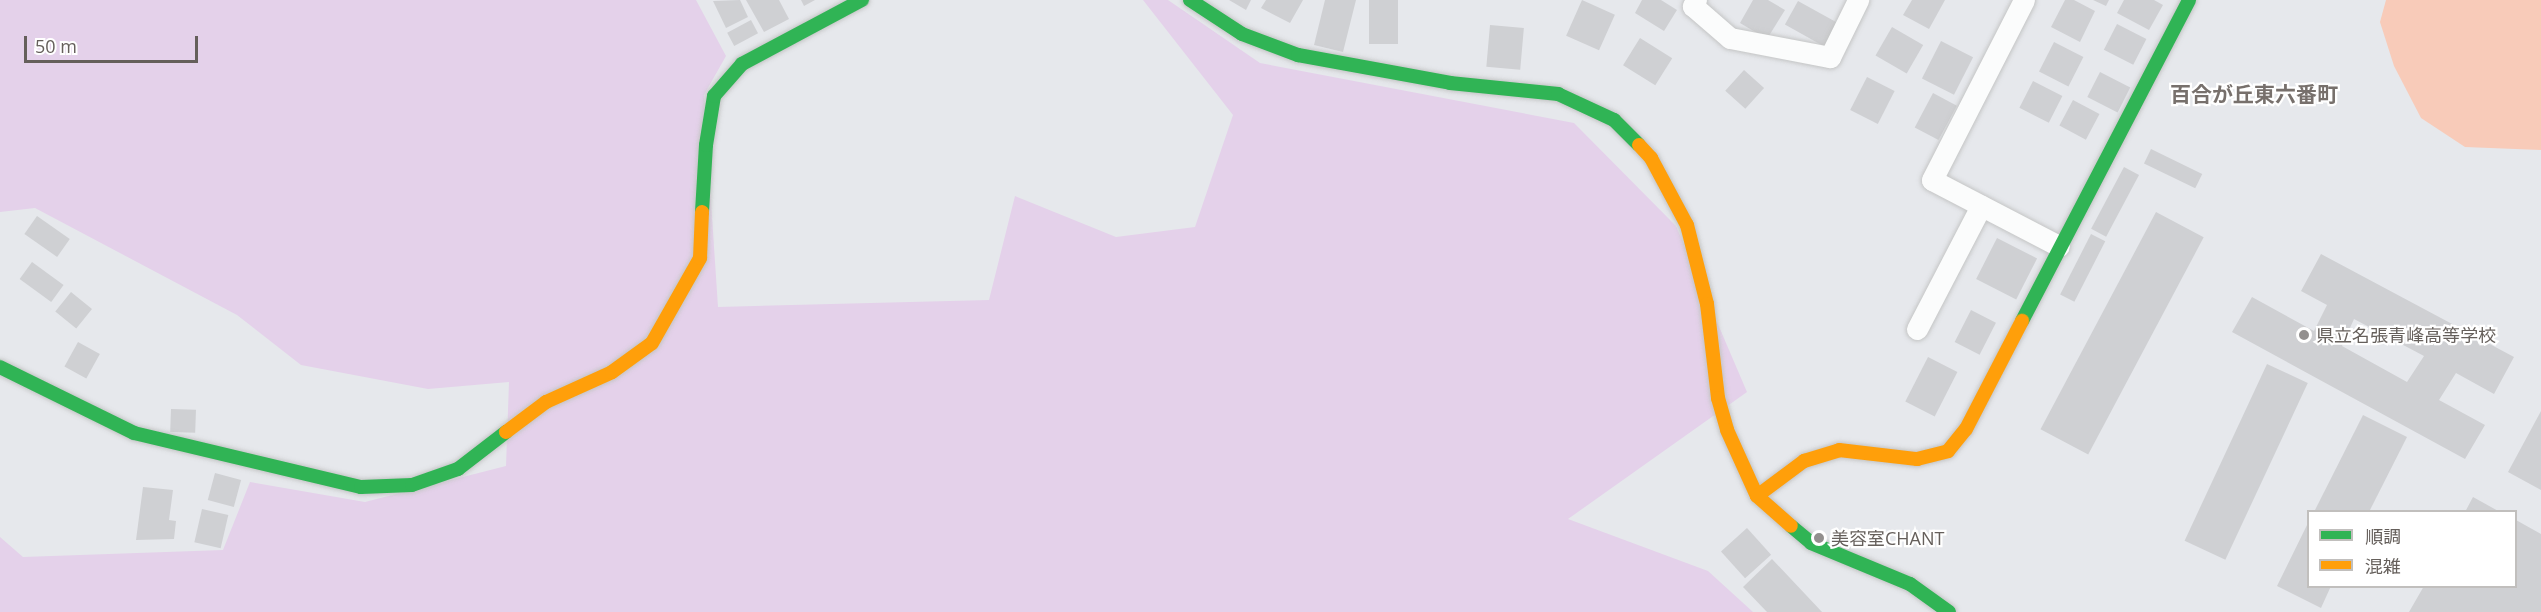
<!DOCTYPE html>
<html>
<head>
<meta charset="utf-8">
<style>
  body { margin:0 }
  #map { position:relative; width:2541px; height:612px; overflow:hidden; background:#e6e8ec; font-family:"Open Sans","Noto Sans JP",sans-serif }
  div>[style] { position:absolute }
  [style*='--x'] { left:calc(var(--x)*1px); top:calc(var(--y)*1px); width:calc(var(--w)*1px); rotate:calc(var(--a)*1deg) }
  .green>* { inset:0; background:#e4d1ea }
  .water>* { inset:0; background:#f8cbb9 }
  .building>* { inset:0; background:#cfd0d3; transform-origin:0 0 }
  .roads { filter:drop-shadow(0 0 2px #c4c5c5) drop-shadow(0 0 2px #c4c5c5) }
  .street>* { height:21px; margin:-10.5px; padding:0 10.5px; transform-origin:10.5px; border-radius:10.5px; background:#fbfcfc }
  .fast>* { height:14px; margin:-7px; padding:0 7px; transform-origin:7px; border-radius:7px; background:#30b455 }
  .slow>* { height:14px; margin:-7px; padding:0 7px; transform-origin:7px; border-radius:7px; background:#ff9f0a }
  .dots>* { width:16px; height:16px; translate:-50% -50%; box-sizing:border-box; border:3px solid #fff; border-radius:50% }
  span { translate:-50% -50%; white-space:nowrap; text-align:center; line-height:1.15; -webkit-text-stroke:4.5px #fff; paint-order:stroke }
  .poi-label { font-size:18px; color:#655f5b }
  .left { translate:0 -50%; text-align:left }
  .quarter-label { font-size:21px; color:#77706c; font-weight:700 }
  .legend { position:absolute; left:2307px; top:510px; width:210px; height:78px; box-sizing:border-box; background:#fff; border:2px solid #c1bfbd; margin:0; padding:8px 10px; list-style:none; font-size:18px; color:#655f5b }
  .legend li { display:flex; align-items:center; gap:12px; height:30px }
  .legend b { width:30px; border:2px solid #c1bfbd }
  .scale { position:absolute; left:24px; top:36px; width:174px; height:27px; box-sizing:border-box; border:3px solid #655f5b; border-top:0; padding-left:8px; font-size:18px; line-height:21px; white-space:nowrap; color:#655f5b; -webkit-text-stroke:4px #fff; paint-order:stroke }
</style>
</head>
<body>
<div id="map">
  <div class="green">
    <i style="clip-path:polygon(0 0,696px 0,726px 56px,704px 95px,718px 307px,989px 300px,1015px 196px,1116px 237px,1195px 227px,1233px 115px,1143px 0,1168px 0,1260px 63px,1574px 123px,1676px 226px,1747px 392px,1568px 519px,1708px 571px,1753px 612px,0 612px,0 537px,23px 557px,223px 550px,250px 482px,365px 502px,506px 466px,509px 382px,428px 389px,301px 365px,237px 315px,35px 208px,0 212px)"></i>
  </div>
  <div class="water">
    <i style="clip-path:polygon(2386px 0,2541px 0,2541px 150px,2465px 147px,2421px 118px,2394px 66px,2380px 22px)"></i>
  </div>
  <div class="building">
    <i style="clip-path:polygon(740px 0,748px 17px,726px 28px,713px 1px)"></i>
    <i style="clip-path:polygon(746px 0,779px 0,789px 19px,764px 32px)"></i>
    <i style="clip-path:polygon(801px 0,815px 0,804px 6px)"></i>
    <i style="clip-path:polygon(1229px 0,1251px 0,1246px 10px)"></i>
    <i style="clip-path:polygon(1266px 0,1303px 0,1290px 23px,1261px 8px)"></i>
    <i style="clip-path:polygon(1325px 0,1356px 0,1343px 52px,1314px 45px)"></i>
    <i style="left:1369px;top:0;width:29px;height:44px"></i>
    <i style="left:1582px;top:0;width:36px;height:39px;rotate:24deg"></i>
    <i style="clip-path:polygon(1642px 0,1661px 0,1677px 10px,1664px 31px,1635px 13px)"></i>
    <i style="clip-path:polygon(1753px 0,1768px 0,1785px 10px,1767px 39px,1740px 23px)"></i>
    <i style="clip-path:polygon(1912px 0,1945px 0,1929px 29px,1903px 15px)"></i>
    <i style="clip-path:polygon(2065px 0,2074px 0,2095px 11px,2080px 42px,2051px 27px)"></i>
    <i style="clip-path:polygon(2093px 0,2109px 0,2106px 6px)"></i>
    <i style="clip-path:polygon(2124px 0,2154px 0,2163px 5px,2149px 30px,2117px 13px)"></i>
    <i style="left:1798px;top:1px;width:45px;height:27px;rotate:29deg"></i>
    <i style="left:751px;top:20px;width:15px;height:27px;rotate:62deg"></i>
    <i style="left:2117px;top:24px;width:33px;height:29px;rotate:27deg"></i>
    <i style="left:1490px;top:25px;width:34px;height:42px;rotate:5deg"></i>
    <i style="left:1892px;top:27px;width:36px;height:33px;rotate:30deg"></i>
    <i style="left:1640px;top:38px;width:38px;height:32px;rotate:32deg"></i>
    <i style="left:1941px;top:41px;width:36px;height:42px;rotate:27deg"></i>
    <i style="left:2054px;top:42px;width:33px;height:33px;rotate:27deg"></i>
    <i style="left:1744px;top:70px;width:27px;height:28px;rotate:42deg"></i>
    <i style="left:2100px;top:72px;width:34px;height:28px;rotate:27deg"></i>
    <i style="left:1867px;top:77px;width:31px;height:37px;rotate:27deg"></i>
    <i style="left:2033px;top:81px;width:33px;height:30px;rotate:27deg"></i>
    <i style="left:1933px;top:93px;width:27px;height:39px;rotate:28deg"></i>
    <i style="left:2073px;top:100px;width:30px;height:29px;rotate:28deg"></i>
    <i style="left:2151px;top:149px;width:57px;height:16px;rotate:26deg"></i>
    <i style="left:2124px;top:167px;width:17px;height:70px;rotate:28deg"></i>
    <i style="left:2156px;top:212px;width:54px;height:246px;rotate:28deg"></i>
    <i style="left:37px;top:216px;width:40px;height:22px;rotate:35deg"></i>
    <i style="left:2091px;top:234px;width:16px;height:68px;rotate:27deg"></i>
    <i style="left:1997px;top:238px;width:45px;height:46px;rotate:27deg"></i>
    <i style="clip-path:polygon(evenodd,2321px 254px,2514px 357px,2494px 394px,2456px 373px,2439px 400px,2485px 425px,2465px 459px,2232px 332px,2252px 297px,2314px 331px,2327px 305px,2301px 291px,2321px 254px,2354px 319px,2424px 356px,2407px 382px,2342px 346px,2354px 319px)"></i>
    <i style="left:32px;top:262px;width:39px;height:21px;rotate:36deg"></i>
    <i style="left:71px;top:292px;width:27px;height:25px;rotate:39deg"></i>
    <i style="left:1971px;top:310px;width:28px;height:36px;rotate:27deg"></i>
    <i style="left:78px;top:342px;width:25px;height:28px;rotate:29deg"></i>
    <i style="left:1928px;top:357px;width:33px;height:50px;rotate:27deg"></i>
    <i style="left:2267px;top:364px;width:45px;height:195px;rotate:25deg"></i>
    <i style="left:171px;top:409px;width:25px;height:23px;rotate:2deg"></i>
    <i style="clip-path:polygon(2541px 411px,2541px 490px,2508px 472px)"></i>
    <i style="clip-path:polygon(2363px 415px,2407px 437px,2369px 512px,2314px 512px)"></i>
    <i style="left:215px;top:473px;width:27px;height:28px;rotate:15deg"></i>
    <i style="clip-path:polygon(143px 487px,173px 490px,169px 520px,176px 521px,174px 539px,136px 540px)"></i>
    <i style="clip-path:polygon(2473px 497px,2500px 512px,2465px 512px)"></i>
    <i style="left:202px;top:509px;width:27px;height:34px;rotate:13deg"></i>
    <i style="clip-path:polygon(2516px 520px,2541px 534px,2541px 612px,2409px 612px,2424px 586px,2516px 586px)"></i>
    <i style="clip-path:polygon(2308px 523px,2308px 586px,2331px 586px,2321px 608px,2277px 586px)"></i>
    <i style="left:1747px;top:528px;width:36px;height:35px;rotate:48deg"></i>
    <i style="clip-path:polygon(1772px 559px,1822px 612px,1767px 612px,1743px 587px)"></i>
  </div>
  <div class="roads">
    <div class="street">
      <i style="--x:1696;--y:0;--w:7;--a:117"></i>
      <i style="--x:1693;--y:6;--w:49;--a:40.9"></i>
      <i style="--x:1730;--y:38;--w:102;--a:10.8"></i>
      <i style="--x:1830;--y:57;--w:64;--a:-63.8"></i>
      <i style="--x:2024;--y:0;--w:202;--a:117.1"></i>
      <i style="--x:1932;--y:180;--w:143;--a:27.5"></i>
      <i style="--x:1917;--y:329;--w:139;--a:-62.5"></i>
    </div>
    <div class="fast">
      <i style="--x:1190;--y:0;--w:62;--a:33.2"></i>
      <i style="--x:1242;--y:34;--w:60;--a:20.6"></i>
      <i style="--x:1298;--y:55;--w:155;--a:10.4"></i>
      <i style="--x:1450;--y:83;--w:109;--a:5.8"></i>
      <i style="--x:1558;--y:94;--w:62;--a:24.9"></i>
      <i style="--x:1614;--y:120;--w:35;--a:45"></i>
      <i style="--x:702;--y:212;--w:67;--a:-86.6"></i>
      <i style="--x:706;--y:145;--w:50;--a:-80.7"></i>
      <i style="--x:714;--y:96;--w:43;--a:-48.8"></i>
      <i style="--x:742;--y:64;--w:136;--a:-28.1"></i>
      <i style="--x:2022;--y:321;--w:362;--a:-62.5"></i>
      <i style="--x:0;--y:367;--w:149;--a:26.2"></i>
      <i style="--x:134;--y:433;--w:233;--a:13.4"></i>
      <i style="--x:361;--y:487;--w:51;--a:-2.2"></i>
      <i style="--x:412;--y:485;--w:49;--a:-19.2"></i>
      <i style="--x:458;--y:469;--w:61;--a:-37.6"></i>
      <i style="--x:1791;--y:526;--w:26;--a:40"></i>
      <i style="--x:1811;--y:543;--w:107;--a:22.5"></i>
      <i style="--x:1910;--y:584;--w:48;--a:35.7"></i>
    </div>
    <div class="slow">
      <i style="--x:1639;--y:145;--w:18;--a:47"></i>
      <i style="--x:1651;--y:158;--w:76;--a:61.8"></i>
      <i style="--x:1687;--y:225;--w:81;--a:75.8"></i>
      <i style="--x:1707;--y:304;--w:95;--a:83.3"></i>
      <i style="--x:1718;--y:398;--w:33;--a:74"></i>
      <i style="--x:1727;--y:430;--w:72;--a:65.6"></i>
      <i style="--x:1757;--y:496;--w:45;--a:41.4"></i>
      <i style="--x:506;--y:432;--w:50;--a:-36.9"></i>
      <i style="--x:546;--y:402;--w:72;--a:-24.4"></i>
      <i style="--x:612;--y:372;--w:49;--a:-35.9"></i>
      <i style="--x:652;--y:343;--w:98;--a:-60.5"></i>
      <i style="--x:700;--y:258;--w:46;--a:-87.5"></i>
      <i style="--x:1757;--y:496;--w:59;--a:-36.7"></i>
      <i style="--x:1804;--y:461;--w:37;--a:-17"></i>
      <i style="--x:1839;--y:450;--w:79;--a:6.6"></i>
      <i style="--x:1917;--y:459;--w:32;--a:-14"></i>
      <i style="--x:1948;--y:451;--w:28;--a:-51"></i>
      <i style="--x:1966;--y:429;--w:122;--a:-62.6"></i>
    </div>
  </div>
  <div class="dots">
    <i style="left:2304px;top:335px;background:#928f8e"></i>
    <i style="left:1819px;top:538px;background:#928f8e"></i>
  </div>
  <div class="poi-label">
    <span class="left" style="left:2316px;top:335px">県立名張青峰高等学校</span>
    <span class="left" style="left:1831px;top:538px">美容室CHANT</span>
  </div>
  <div class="quarter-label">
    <span style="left:2254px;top:94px">百合が丘東六番町</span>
  </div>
  <ul class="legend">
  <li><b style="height:8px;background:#30b455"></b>順調</li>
  <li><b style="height:8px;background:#ff9f0a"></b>混雑</li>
  </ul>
  <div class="scale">50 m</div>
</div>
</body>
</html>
